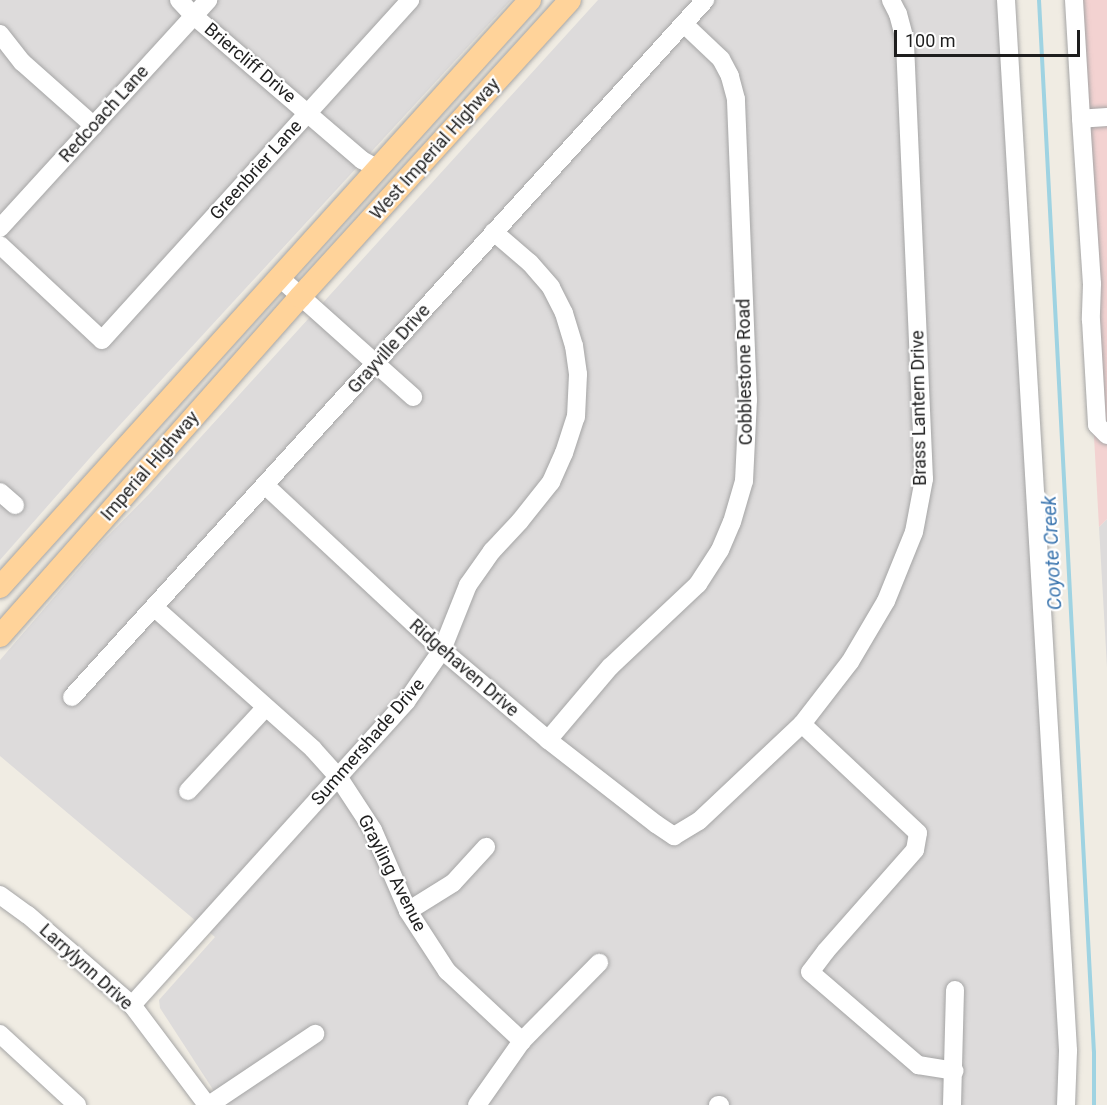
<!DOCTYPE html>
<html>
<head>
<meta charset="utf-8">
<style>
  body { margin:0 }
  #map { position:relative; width:1107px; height:1105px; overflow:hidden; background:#f0ece3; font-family:Roboto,sans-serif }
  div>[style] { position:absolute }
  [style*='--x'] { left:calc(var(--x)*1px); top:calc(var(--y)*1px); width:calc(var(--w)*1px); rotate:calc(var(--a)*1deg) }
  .residential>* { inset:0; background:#dddbdb }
  .commercial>* { inset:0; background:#f3d2d1 }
  .stream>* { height:4px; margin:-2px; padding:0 2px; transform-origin:2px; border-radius:2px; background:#9fd3e2 }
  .roads { filter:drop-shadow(0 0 2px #a5a5a5) drop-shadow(0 0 2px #a5a5a5) }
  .minor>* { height:18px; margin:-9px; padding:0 9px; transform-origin:9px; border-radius:9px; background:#fff }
  .major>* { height:22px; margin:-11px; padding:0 11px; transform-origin:11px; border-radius:11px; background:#ffd39a }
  span { translate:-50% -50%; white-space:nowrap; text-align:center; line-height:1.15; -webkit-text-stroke:4.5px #fff; paint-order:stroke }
  .street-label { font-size:18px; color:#1e1e1e }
  .water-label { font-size:20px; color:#3f78b0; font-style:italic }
  .scale { position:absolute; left:894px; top:30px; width:186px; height:27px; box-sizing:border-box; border:3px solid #1e1e1e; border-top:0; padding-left:8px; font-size:18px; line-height:21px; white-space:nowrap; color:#1e1e1e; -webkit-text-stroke:4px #fff; paint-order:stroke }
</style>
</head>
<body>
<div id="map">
  <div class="residential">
    <i style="clip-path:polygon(0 0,511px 0,96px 451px,0 560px)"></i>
    <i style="clip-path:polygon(598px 0,1008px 0,1066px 1105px,223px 1105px,160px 1008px,159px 1000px,215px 937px,0 756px,0 660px,100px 544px,150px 493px)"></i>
    <i style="clip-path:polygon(1107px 519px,1107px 667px,1099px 527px)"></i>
  </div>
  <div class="commercial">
    <i style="clip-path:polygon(1070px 0,1107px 0,1107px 519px,1099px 527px)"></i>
  </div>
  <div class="stream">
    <i style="--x:1039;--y:0;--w:1053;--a:87.01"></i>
    <i style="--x:1094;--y:1052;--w:53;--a:90"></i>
  </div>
  <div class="roads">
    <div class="minor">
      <i style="--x:179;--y:0;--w:22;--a:47"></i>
      <i style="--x:194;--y:16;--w:221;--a:40.6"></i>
      <i style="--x:362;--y:160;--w:18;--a:29"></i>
      <i style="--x:1006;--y:0;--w:1053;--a:86.62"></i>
      <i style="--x:1068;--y:1051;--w:54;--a:92.1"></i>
      <i style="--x:1074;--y:0;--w:119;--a:86.6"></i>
      <i style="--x:0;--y:34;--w:36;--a:52"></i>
      <i style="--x:22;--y:62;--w:96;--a:41.6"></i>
      <i style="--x:1107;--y:117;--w:26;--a:176"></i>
      <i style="--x:1081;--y:119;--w:165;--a:86.2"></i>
      <i style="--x:1092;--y:284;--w:36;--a:92"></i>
      <i style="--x:1091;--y:320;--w:105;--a:86.7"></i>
      <i style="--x:1097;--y:425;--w:14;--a:45"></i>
      <i style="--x:0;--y:228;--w:309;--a:-47.6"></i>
      <i style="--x:0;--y:245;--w:139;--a:43"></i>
      <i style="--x:102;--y:340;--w:459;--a:-47.8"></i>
      <i style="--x:279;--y:277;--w:180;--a:41.8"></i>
      <i style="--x:266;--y:486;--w:241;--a:43"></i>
      <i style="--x:442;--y:650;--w:139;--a:40.3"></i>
      <i style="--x:548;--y:740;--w:137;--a:37.9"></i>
      <i style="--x:656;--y:824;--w:22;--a:34"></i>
      <i style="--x:674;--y:836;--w:29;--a:-31"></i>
      <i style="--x:699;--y:821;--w:141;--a:-43.3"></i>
      <i style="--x:802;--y:724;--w:78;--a:-52.3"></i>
      <i style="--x:850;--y:662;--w:71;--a:-59.5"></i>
      <i style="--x:886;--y:601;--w:74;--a:-67.9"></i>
      <i style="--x:914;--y:532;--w:54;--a:-79.3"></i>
      <i style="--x:924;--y:479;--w:439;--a:-92.5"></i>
      <i style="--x:905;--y:40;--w:27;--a:-105"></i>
      <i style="--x:898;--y:14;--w:16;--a:-117"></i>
      <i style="--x:0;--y:492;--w:20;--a:41"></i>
      <i style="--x:155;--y:608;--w:212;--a:41.7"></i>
      <i style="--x:313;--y:749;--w:39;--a:48"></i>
      <i style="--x:339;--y:778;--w:62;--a:56.8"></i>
      <i style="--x:373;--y:830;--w:88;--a:66.6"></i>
      <i style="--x:408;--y:911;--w:72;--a:57"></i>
      <i style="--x:447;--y:971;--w:103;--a:43"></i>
      <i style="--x:72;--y:697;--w:942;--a:-47.75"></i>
      <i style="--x:802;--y:724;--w:159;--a:43.2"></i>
      <i style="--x:918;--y:833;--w:17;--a:100"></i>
      <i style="--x:915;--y:850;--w:135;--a:131.4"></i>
      <i style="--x:826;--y:951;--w:26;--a:127"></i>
      <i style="--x:810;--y:972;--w:143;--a:40.7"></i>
      <i style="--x:918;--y:1065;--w:37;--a:9"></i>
      <i style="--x:548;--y:740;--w:96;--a:-49.7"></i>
      <i style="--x:610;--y:667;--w:121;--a:-43.3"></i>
      <i style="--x:698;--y:584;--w:40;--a:-57.1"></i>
      <i style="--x:720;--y:550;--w:30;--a:-67"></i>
      <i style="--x:732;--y:522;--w:43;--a:-73.7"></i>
      <i style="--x:744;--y:481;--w:81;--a:-87.2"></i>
      <i style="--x:748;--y:400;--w:301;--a:-92.3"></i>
      <i style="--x:736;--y:99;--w:24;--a:-105"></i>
      <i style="--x:730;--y:76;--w:19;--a:-118"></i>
      <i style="--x:721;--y:59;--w:51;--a:-136.6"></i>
      <i style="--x:188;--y:791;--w:113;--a:-47.1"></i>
      <i style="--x:0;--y:895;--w:34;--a:36"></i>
      <i style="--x:28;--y:915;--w:138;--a:40.9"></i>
      <i style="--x:132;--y:1005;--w:125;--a:53.1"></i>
      <i style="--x:408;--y:911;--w:53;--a:-31.9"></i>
      <i style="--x:453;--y:883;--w:49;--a:-47.5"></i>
      <i style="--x:132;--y:1005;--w:409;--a:-47.9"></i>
      <i style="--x:406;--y:702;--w:63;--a:-55.3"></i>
      <i style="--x:442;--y:650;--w:70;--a:-68.2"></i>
      <i style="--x:468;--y:585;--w:42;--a:-54.8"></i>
      <i style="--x:492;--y:551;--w:41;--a:-47"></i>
      <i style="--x:520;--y:521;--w:50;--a:-51.5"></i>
      <i style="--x:551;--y:482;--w:32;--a:-66"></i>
      <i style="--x:564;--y:453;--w:38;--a:-72"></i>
      <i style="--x:576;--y:417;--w:43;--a:-87.3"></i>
      <i style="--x:578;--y:374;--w:28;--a:-98"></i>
      <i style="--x:574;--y:346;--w:34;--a:-107"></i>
      <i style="--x:564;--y:313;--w:29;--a:-117"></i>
      <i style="--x:551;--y:287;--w:32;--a:-131"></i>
      <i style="--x:530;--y:263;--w:48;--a:-139.3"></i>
      <i style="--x:0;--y:1034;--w:105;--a:42.7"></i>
      <i style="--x:209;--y:1105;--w:128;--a:-33.8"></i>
      <i style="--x:477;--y:1105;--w:78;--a:-54.9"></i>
      <i style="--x:522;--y:1041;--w:110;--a:-45.4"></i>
      <i style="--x:718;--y:1105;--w:2;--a:0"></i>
      <i style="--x:952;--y:1105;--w:115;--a:-88.5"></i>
    </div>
    <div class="major">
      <i style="--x:0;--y:587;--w:791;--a:-47.92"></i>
      <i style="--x:0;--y:636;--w:453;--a:-48.5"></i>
      <i style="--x:300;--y:297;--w:401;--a:-47.7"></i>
    </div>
  </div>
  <div class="street-label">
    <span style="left:250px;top:63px;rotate:40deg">Briercliff Drive</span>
    <span style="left:104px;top:114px;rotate:-48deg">Redcoach Lane</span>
    <span style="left:435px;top:149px;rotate:-48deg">West Imperial Highway</span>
    <span style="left:256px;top:170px;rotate:-48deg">Greenbrier Lane</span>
    <span style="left:389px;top:349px;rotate:-48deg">Grayville Drive</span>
    <span style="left:745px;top:372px;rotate:-91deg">Cobblestone Road</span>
    <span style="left:919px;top:408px;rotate:-91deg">Brass Lantern Drive</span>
    <span style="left:150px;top:466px;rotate:-49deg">Imperial Highway</span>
    <span style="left:464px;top:668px;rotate:41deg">Ridgehaven Drive</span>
    <span style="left:368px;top:742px;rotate:-49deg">Summershade Drive</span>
    <span style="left:392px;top:873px;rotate:63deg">Grayling Avenue</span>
    <span style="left:86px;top:967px;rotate:42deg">Larrylynn Drive</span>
  </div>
  <div class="water-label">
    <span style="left:1052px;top:553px;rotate:-93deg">Coyote Creek</span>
  </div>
  <div class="scale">100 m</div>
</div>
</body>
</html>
